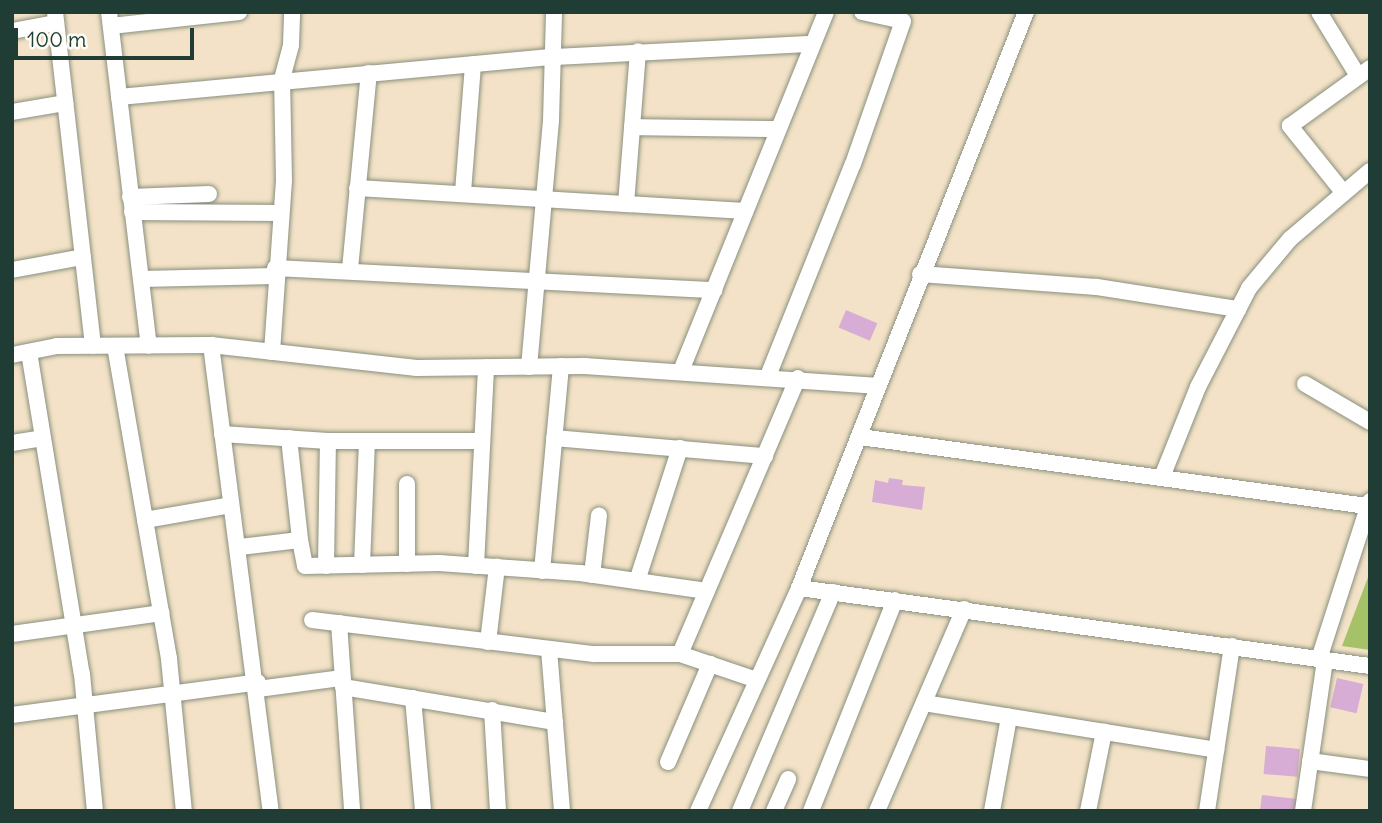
<!DOCTYPE html>
<html>
<head>
<meta charset="utf-8">
<style>
  body { margin:0 }
  #map { position:relative; width:1382px; height:823px; overflow:hidden; background:#f3e2c7; font-family:Delius,sans-serif }
  div>[style] { position:absolute }
  [style*='--x'] { left:calc(var(--x)*1px); top:calc(var(--y)*1px); width:calc(var(--w)*1px); rotate:calc(var(--a)*1deg) }
  .green>* { inset:0; background:#a6c269 }
  .building>* { inset:0; background:#d8add5; transform-origin:0 0 }
  .roads { filter:drop-shadow(0 0 2px #89907e) drop-shadow(0 0 2px #89907e) }
  .minor>* { height:16px; margin:-8px; padding:0 8px; transform-origin:8px; border-radius:8px; background:#fff }
  span { translate:-50% -50%; white-space:nowrap; text-align:center; line-height:1.15; -webkit-text-stroke:7px #fdfcf7; paint-order:stroke }
  .frame { position:absolute; inset:0; border:14px solid #1f3d34; pointer-events:none }
  .scale { position:absolute; left:14px; top:28px; width:180px; height:32px; box-sizing:border-box; border:4px solid #1f3d34; border-top:0; padding-left:9px; font-size:21px; line-height:24px; white-space:nowrap; color:#1f3d34; -webkit-text-stroke:5px #fdfcf7; paint-order:stroke }
</style>
</head>
<body>
<div id="map">
  <div class="green">
    <i style="clip-path:polygon(1370px 572px,1370px 650px,1342px 646px)"></i>
  </div>
  <div class="building">
    <i style="left:846px;top:310px;width:34px;height:19px;rotate:23deg"></i>
    <i style="clip-path:polygon(889px 478px,903px 480px,902px 485px,925px 487px,922px 510px,872px 502px,875px 480px,888px 483px)"></i>
    <i style="left:1337px;top:678px;width:27px;height:30px;rotate:13deg"></i>
    <i style="left:1266px;top:746px;width:34px;height:28px;rotate:5deg"></i>
    <i style="clip-path:polygon(1262px 795px,1298px 799px,1297px 811px,1260px 811px)"></i>
  </div>
  <div class="roads">
    <div class="minor">
      <i style="--x:55;--y:12;--w:336;--a:83.5"></i>
      <i style="--x:109;--y:12;--w:336;--a:83.2"></i>
      <i style="--x:1319;--y:12;--w:75;--a:58.6"></i>
      <i style="--x:111;--y:26;--w:129;--a:-6.2"></i>
      <i style="--x:12;--y:31;--w:45;--a:-10.3"></i>
      <i style="--x:119;--y:97;--w:436;--a:-5.3"></i>
      <i style="--x:553;--y:57;--w:257;--a:-2.9"></i>
      <i style="--x:12;--y:112;--w:54;--a:-9.6"></i>
      <i style="--x:632;--y:127;--w:146;--a:0.8"></i>
      <i style="--x:357;--y:188;--w:389;--a:3.4"></i>
      <i style="--x:463;--y:192;--w:128;--a:-85.5"></i>
      <i style="--x:1343;--y:192;--w:85;--a:-128.8"></i>
      <i style="--x:1290;--y:126;--w:99;--a:-35.9"></i>
      <i style="--x:130;--y:197;--w:79;--a:-2.2"></i>
      <i style="--x:626;--y:204;--w:153;--a:-85.5"></i>
      <i style="--x:132;--y:212;--w:149;--a:0.4"></i>
      <i style="--x:275;--y:268;--w:440;--a:2.9"></i>
      <i style="--x:350;--y:269;--w:197;--a:-84.5"></i>
      <i style="--x:12;--y:270;--w:72;--a:-10.4"></i>
      <i style="--x:920;--y:274;--w:177;--a:4.2"></i>
      <i style="--x:1097;--y:287;--w:143;--a:8.9"></i>
      <i style="--x:141;--y:279;--w:134;--a:-1.3"></i>
      <i style="--x:211;--y:345;--w:470;--a:82.7"></i>
      <i style="--x:115;--y:346;--w:318;--a:80.2"></i>
      <i style="--x:169;--y:659;--w:153;--a:84.4"></i>
      <i style="--x:29;--y:352;--w:326;--a:80.7"></i>
      <i style="--x:82;--y:674;--w:138;--a:84.6"></i>
      <i style="--x:272;--y:352;--w:171;--a:-86"></i>
      <i style="--x:284;--y:181;--w:102;--a:-91.1"></i>
      <i style="--x:282;--y:79;--w:35;--a:-75"></i>
      <i style="--x:291;--y:45;--w:33;--a:-88"></i>
      <i style="--x:12;--y:355;--w:46;--a:-11.3"></i>
      <i style="--x:57;--y:346;--w:154;--a:-0.4"></i>
      <i style="--x:211;--y:345;--w:207;--a:6.4"></i>
      <i style="--x:417;--y:368;--w:168;--a:-0.7"></i>
      <i style="--x:585;--y:366;--w:294;--a:3.9"></i>
      <i style="--x:529;--y:367;--w:247;--a:-84.9"></i>
      <i style="--x:551;--y:121;--w:109;--a:-88.4"></i>
      <i style="--x:681;--y:371;--w:387;--a:-68"></i>
      <i style="--x:768;--y:376;--w:228;--a:-68.2"></i>
      <i style="--x:853;--y:164;--w:151;--a:-70.7"></i>
      <i style="--x:903;--y:21;--w:42;--a:-167.6"></i>
      <i style="--x:1305;--y:384;--w:75;--a:30.3"></i>
      <i style="--x:222;--y:434;--w:106;--a:3.8"></i>
      <i style="--x:328;--y:441;--w:154;--a:0"></i>
      <i style="--x:860;--y:437;--w:512;--a:7.75"></i>
      <i style="--x:289;--y:438;--w:103;--a:83.8"></i>
      <i style="--x:554;--y:438;--w:212;--a:4.9"></i>
      <i style="--x:12;--y:443;--w:31;--a:-9"></i>
      <i style="--x:1162;--y:477;--w:97;--a:-68.2"></i>
      <i style="--x:1198;--y:387;--w:111;--a:-62.7"></i>
      <i style="--x:1249;--y:288;--w:64;--a:-50.1"></i>
      <i style="--x:1290;--y:239;--w:105;--a:-40.4"></i>
      <i style="--x:407;--y:484;--w:80;--a:90"></i>
      <i style="--x:145;--y:520;--w:87;--a:-9.9"></i>
      <i style="--x:240;--y:547;--w:60;--a:-6.7"></i>
      <i style="--x:300;--y:540;--w:26;--a:79"></i>
      <i style="--x:305;--y:566;--w:134;--a:-1.3"></i>
      <i style="--x:439;--y:563;--w:141;--a:4.1"></i>
      <i style="--x:580;--y:573;--w:128;--a:8.1"></i>
      <i style="--x:362;--y:565;--w:124;--a:-87.7"></i>
      <i style="--x:326;--y:566;--w:125;--a:-89.1"></i>
      <i style="--x:476;--y:566;--w:199;--a:-87.1"></i>
      <i style="--x:542;--y:571;--w:206;--a:-84.7"></i>
      <i style="--x:592;--y:575;--w:60;--a:-83.3"></i>
      <i style="--x:637;--y:581;--w:140;--a:-72.1"></i>
      <i style="--x:799;--y:588;--w:576;--a:7.78"></i>
      <i style="--x:312;--y:620;--w:284;--a:6.9"></i>
      <i style="--x:594;--y:654;--w:86;--a:0"></i>
      <i style="--x:680;--y:654;--w:81;--a:18.7"></i>
      <i style="--x:339;--y:623;--w:188;--a:86"></i>
      <i style="--x:12;--y:634;--w:151;--a:-8"></i>
      <i style="--x:488;--y:642;--w:76;--a:-83.2"></i>
      <i style="--x:549;--y:649;--w:163;--a:85.4"></i>
      <i style="--x:680;--y:654;--w:300;--a:-66.9"></i>
      <i style="--x:1319;--y:659;--w:166;--a:-72.1"></i>
      <i style="--x:343;--y:687;--w:215;--a:9.4"></i>
      <i style="--x:258;--y:689;--w:85;--a:-7.5"></i>
      <i style="--x:413;--y:698;--w:113;--a:84.9"></i>
      <i style="--x:924;--y:703;--w:296;--a:9.1"></i>
      <i style="--x:492;--y:710;--w:101;--a:86.6"></i>
      <i style="--x:12;--y:715;--w:248;--a:-7.6"></i>
      <i style="--x:1310;--y:761;--w:61;--a:7.6"></i>
      <i style="--x:668;--y:762;--w:107;--a:-66.8"></i>
      <i style="--x:698;--y:811;--w:245;--a:-65.6"></i>
      <i style="--x:799;--y:588;--w:619;--a:-68.49"></i>
      <i style="--x:740;--y:811;--w:238;--a:-67"></i>
      <i style="--x:774;--y:811;--w:35;--a:-66"></i>
      <i style="--x:811;--y:811;--w:227;--a:-68.3"></i>
      <i style="--x:877;--y:811;--w:220;--a:-66.7"></i>
      <i style="--x:992;--y:811;--w:96;--a:-79.7"></i>
      <i style="--x:1088;--y:811;--w:81;--a:-78.6"></i>
      <i style="--x:1207;--y:811;--w:167;--a:-81.4"></i>
      <i style="--x:1303;--y:811;--w:153;--a:-81.7"></i>
    </div>
  </div>
  <div class="frame"></div>
  <div class="scale">100 m</div>
</div>
</body>
</html>
